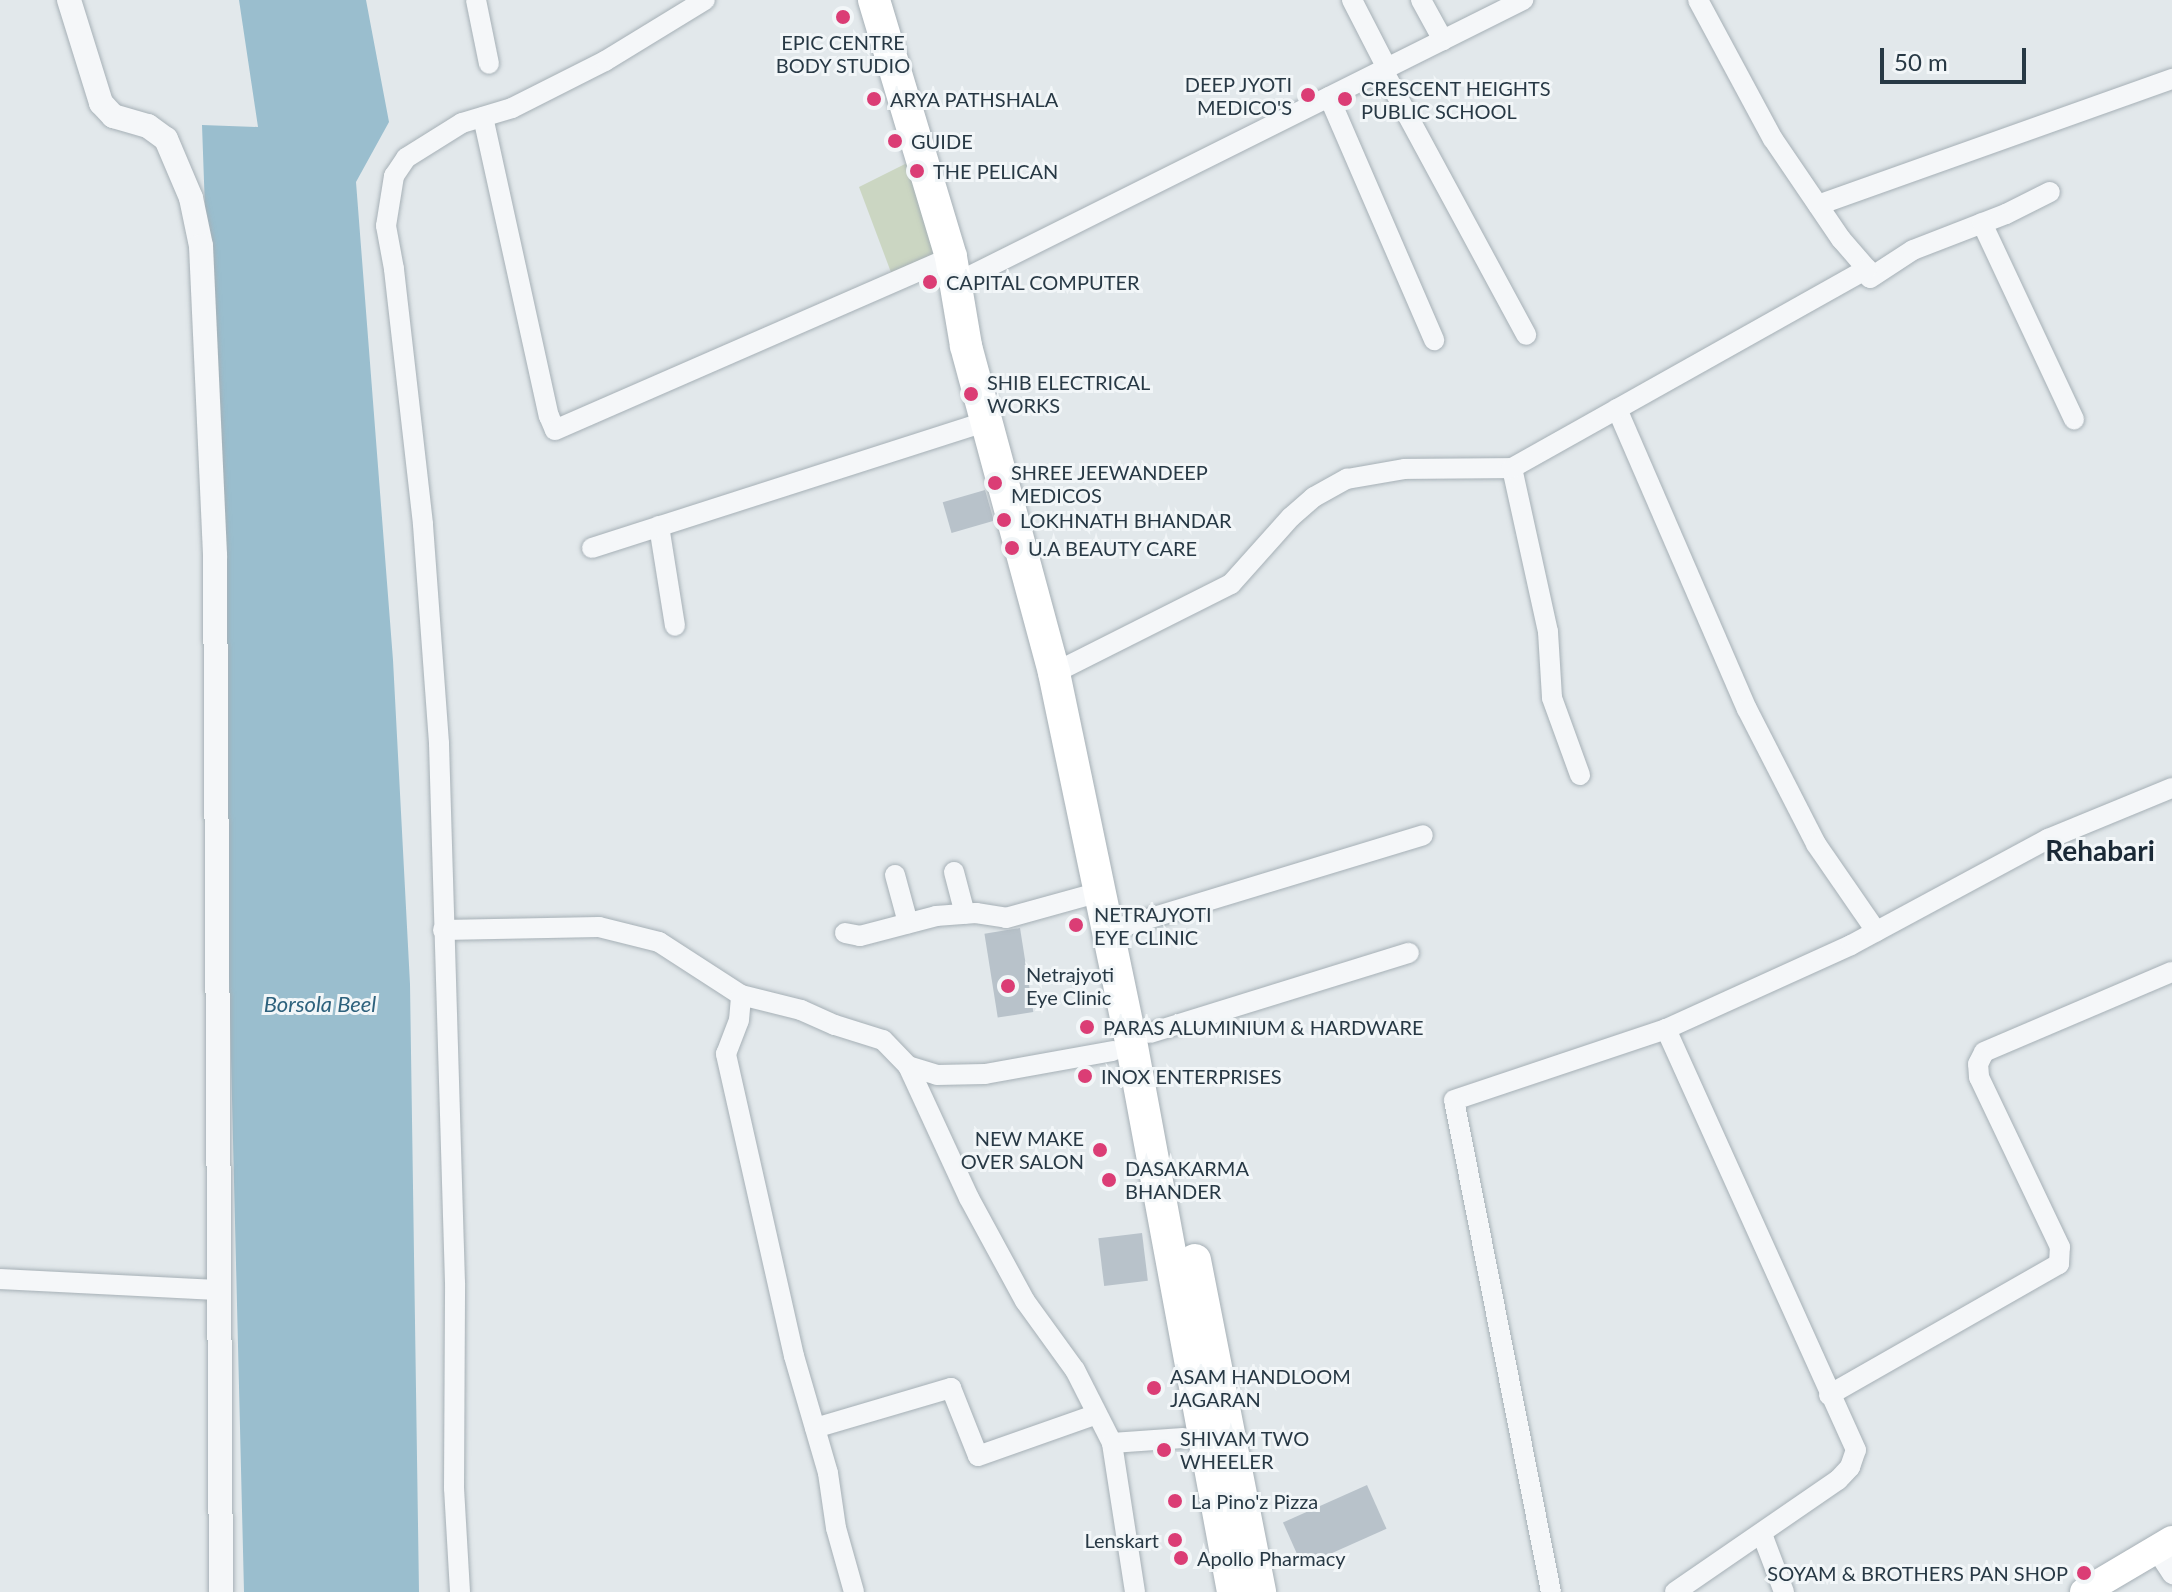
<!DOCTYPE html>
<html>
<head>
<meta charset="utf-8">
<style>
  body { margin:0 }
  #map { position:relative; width:2172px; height:1592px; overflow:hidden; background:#e2e8eb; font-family:Lato,sans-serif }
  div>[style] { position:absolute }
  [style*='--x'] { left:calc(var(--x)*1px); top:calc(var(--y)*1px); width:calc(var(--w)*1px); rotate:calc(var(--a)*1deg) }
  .green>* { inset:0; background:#cbd6c2 }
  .water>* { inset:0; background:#9abece }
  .building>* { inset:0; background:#b8c2ca; transform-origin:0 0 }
  .roads { filter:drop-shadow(0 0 2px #a6b0b6) drop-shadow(0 0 2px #a6b0b6) }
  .minor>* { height:20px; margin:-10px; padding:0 10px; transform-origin:10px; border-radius:10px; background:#f5f7f9 }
  .tertiary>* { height:24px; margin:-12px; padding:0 12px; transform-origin:12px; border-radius:12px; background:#f5f7f9 }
  .secondary>* { height:28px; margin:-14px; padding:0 14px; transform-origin:14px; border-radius:14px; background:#fff }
  .primary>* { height:32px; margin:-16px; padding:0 16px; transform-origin:16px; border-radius:16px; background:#fff }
  .dots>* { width:22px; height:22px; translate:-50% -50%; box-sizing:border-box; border:4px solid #f2f6f8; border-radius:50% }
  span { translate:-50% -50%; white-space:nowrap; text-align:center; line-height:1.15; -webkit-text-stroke:6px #f2f6f8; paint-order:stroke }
  .poi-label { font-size:20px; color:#283945 }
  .right { translate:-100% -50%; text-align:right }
  .left { translate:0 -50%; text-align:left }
  .water-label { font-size:22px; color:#2e627d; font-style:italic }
  .district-label { font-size:28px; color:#1a2936; font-weight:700 }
  .scale { position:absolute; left:1880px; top:48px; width:146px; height:36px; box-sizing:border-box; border:4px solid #283945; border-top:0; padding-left:10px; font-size:24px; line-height:28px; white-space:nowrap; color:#283945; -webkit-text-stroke:6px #f2f6f8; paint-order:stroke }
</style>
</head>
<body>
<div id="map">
  <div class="green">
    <i style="clip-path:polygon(915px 159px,945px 252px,892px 275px,859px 187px)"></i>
  </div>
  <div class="water">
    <i style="clip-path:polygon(239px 0,366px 0,389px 122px,356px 182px,393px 660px,410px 984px,419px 1592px,244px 1592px,222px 688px,202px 125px,258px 127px)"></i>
  </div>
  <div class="building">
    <i style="left:985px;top:490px;width:32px;height:44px;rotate:74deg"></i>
    <i style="left:1020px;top:928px;width:85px;height:36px;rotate:81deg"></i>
    <i style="left:1142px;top:1233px;width:48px;height:44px;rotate:83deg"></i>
    <i style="left:1367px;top:1485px;width:48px;height:92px;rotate:66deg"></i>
  </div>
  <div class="roads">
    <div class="minor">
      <i style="--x:476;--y:0;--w:65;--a:78.5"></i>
      <i style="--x:1352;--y:0;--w:76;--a:62.8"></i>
      <i style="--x:1421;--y:0;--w:46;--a:61.2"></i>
      <i style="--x:1698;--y:0;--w:158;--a:61.7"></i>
      <i style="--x:1773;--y:139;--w:121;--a:55.8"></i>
      <i style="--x:1841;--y:239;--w:40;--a:49"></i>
      <i style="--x:1867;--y:269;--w:9;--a:72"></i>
      <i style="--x:1870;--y:278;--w:51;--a:-33.1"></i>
      <i style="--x:1913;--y:250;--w:100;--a:-21.2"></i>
      <i style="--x:2006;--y:214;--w:49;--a:-26.6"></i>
      <i style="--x:1383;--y:70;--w:301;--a:61.6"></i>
      <i style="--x:1329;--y:97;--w:265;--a:66.6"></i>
      <i style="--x:483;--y:117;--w:306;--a:77.6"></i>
      <i style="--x:549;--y:416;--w:15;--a:67"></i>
      <i style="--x:555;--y:430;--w:432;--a:-23.6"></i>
      <i style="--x:1818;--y:205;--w:376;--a:-19.6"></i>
      <i style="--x:1982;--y:223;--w:217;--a:64.9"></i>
      <i style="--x:956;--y:283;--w:634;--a:-26.52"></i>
      <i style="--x:1617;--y:409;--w:327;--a:66.6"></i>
      <i style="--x:1747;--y:709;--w:152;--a:62.9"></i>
      <i style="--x:1816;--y:844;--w:106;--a:55.4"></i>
      <i style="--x:1512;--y:468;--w:168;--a:77.6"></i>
      <i style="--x:1548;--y:632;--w:66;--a:86.5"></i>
      <i style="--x:1552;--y:698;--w:82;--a:70"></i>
      <i style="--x:659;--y:526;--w:101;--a:80.9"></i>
      <i style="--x:592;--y:548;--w:413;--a:-17.8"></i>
      <i style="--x:1054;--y:673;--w:198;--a:-26.7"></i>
      <i style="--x:1231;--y:584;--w:90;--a:-48.2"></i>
      <i style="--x:1291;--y:517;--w:30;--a:-41"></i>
      <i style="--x:1314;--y:497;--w:38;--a:-29"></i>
      <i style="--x:1347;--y:479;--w:59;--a:-9.8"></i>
      <i style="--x:1405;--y:469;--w:107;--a:-0.5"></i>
      <i style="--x:1512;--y:468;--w:407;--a:-29.3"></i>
      <i style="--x:954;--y:872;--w:43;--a:75.3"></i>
      <i style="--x:895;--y:875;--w:50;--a:74.8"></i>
      <i style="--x:443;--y:930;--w:156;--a:-1.1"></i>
      <i style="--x:599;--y:927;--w:62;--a:14"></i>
      <i style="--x:659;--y:942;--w:98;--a:32.9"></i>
      <i style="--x:1108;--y:931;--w:329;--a:-16.9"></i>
      <i style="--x:845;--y:933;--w:15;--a:11"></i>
      <i style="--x:860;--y:936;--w:79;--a:-14.7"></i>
      <i style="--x:936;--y:916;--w:40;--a:-4.3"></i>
      <i style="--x:976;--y:913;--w:30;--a:9"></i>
      <i style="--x:1006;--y:918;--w:98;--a:-15.5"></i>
      <i style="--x:1150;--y:1033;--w:271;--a:-17.2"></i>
      <i style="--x:908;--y:1066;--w:145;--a:65.2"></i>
      <i style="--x:969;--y:1198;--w:117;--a:61.5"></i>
      <i style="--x:1025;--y:1301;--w:85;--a:54.1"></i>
      <i style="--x:1075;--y:1370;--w:82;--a:63.1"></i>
      <i style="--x:0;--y:1279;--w:217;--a:2.9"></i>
      <i style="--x:1829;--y:1395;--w:265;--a:-29.7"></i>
      <i style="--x:2059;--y:1264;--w:17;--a:-87"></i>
      <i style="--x:2060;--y:1247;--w:188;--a:-115.5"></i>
      <i style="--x:1979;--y:1077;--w:13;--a:-94"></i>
      <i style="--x:1978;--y:1064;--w:13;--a:-63"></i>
      <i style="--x:1984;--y:1052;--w:204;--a:-23.1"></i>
      <i style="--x:815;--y:1428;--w:142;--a:-16.4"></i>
      <i style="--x:951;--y:1388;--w:73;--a:68.3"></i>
      <i style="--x:978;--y:1456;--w:126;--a:-19.4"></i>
      <i style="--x:1762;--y:1534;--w:62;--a:69.2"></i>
      <i style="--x:2156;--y:1549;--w:30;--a:57"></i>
      <i style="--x:460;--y:1592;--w:104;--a:-93.3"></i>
      <i style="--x:454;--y:1488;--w:205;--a:-89.7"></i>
      <i style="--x:455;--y:1283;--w:540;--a:-91.7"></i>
      <i style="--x:439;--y:743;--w:220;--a:-94.2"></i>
      <i style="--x:423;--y:524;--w:257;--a:-96.5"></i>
      <i style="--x:394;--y:269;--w:44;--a:-100.5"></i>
      <i style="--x:386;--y:226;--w:51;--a:-80.9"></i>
      <i style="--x:394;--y:176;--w:22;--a:-56"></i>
      <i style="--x:406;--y:158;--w:66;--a:-32"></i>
      <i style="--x:462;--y:123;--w:52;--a:-16.7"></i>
      <i style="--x:512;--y:108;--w:104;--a:-26.8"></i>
      <i style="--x:605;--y:61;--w:117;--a:-31.4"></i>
      <i style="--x:854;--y:1592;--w:66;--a:-105.7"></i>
      <i style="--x:836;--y:1528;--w:56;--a:-98.3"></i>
      <i style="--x:828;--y:1473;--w:122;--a:-106.2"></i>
      <i style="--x:794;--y:1356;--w:310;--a:-102.7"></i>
      <i style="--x:726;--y:1054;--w:36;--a:-69"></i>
      <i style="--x:739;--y:1020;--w:25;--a:-85"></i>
      <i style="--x:741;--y:995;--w:62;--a:14"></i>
      <i style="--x:801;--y:1010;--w:37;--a:24"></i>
      <i style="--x:835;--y:1025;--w:50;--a:17.4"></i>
      <i style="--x:883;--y:1040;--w:36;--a:46"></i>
      <i style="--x:908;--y:1066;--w:30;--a:17"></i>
      <i style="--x:937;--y:1075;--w:48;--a:-1.2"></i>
      <i style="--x:985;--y:1074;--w:130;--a:-10.2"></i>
      <i style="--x:1135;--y:1592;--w:151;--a:-98.8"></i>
      <i style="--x:1112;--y:1443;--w:71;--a:-4"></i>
      <i style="--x:1551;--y:1592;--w:501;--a:-101.15"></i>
      <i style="--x:1454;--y:1100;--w:224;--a:-18.5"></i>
      <i style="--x:1675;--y:1592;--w:198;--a:-34.5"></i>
      <i style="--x:1838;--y:1480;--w:18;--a:-47"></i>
      <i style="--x:1850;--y:1467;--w:18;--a:-71"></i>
      <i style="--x:1856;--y:1450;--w:462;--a:-114.3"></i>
      <i style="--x:1666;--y:1029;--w:203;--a:-24.4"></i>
      <i style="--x:1851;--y:945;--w:224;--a:-28.3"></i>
      <i style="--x:2048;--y:839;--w:134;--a:-22.4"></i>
    </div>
    <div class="tertiary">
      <i style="--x:69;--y:0;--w:108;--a:72.7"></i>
      <i style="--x:101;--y:103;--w:18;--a:47"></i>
      <i style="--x:113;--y:116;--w:36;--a:16"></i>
      <i style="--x:148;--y:126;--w:22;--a:36"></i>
      <i style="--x:166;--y:139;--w:64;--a:67"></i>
      <i style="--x:191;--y:198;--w:49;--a:78.2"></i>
      <i style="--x:201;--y:246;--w:309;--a:87.4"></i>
      <i style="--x:215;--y:555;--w:1037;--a:89.67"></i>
    </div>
    <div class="secondary">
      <i style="--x:2084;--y:1592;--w:102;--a:-30.6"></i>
    </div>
    <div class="primary">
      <i style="--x:874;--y:0;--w:268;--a:73.3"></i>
      <i style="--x:951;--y:257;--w:90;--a:80.4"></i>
      <i style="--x:966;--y:346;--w:339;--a:74.9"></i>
      <i style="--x:1054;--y:673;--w:376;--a:78.2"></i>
      <i style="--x:1131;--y:1041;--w:560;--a:79.51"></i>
      <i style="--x:1195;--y:1260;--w:338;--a:78.9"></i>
    </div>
  </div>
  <div class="dots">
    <i style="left:843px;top:17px;background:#db3d75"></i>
    <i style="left:1308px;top:95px;background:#db3d75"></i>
    <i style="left:874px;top:99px;background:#db3d75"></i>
    <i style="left:1345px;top:99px;background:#db3d75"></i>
    <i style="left:895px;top:141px;background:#db3d75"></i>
    <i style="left:917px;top:171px;background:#db3d75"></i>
    <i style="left:930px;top:282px;background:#db3d75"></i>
    <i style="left:971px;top:394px;background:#db3d75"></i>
    <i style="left:995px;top:483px;background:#db3d75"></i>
    <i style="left:1004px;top:520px;background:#db3d75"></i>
    <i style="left:1012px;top:548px;background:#db3d75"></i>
    <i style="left:1076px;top:925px;background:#db3d75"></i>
    <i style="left:1008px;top:986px;background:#db3d75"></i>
    <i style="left:1087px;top:1027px;background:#db3d75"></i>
    <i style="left:1085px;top:1076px;background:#db3d75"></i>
    <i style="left:1100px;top:1150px;background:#db3d75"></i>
    <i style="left:1109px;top:1180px;background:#db3d75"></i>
    <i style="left:1154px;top:1388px;background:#db3d75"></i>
    <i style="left:1164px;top:1450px;background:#db3d75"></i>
    <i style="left:1175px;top:1501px;background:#db3d75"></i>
    <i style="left:1175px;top:1540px;background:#db3d75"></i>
    <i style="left:1181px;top:1558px;background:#db3d75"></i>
    <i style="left:2084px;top:1573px;background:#db3d75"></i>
  </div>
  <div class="poi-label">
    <span style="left:843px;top:54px">EPIC CENTRE<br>BODY STUDIO</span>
    <span class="right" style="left:1292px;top:96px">DEEP JYOTI<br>MEDICO'S</span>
    <span class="left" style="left:1361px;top:100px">CRESCENT HEIGHTS<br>PUBLIC SCHOOL</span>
    <span class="left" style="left:890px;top:99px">ARYA PATHSHALA</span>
    <span class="left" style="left:911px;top:141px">GUIDE</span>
    <span class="left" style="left:933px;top:171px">THE PELICAN</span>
    <span class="left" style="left:946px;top:282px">CAPITAL COMPUTER</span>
    <span class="left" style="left:987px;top:394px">SHIB ELECTRICAL<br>WORKS</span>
    <span class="left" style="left:1011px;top:484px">SHREE JEEWANDEEP<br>MEDICOS</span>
    <span class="left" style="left:1020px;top:520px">LOKHNATH BHANDAR</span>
    <span class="left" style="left:1028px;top:548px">U.A BEAUTY CARE</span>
    <span class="left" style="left:1094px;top:926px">NETRAJYOTI<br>EYE CLINIC</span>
    <span class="left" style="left:1026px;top:986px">Netrajyoti<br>Eye Clinic</span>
    <span class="left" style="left:1103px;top:1027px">PARAS ALUMINIUM &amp; HARDWARE</span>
    <span class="left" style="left:1101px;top:1076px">INOX ENTERPRISES</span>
    <span class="right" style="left:1084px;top:1150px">NEW MAKE<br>OVER SALON</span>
    <span class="left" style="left:1125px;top:1180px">DASAKARMA<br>BHANDER</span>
    <span class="left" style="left:1170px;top:1388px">ASAM HANDLOOM<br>JAGARAN</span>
    <span class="left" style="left:1180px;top:1450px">SHIVAM TWO<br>WHEELER</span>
    <span class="left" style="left:1191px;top:1501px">La Pino'z Pizza</span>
    <span class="right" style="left:1159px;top:1540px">Lenskart</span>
    <span class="left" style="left:1197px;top:1558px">Apollo Pharmacy</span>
    <span class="right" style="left:2068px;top:1573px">SOYAM &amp; BROTHERS PAN SHOP</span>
  </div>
  <div class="water-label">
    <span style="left:320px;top:1004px">Borsola Beel</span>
  </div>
  <div class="district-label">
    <span style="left:2100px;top:850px">Rehabari</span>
  </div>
  <div class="scale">50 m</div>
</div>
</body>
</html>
